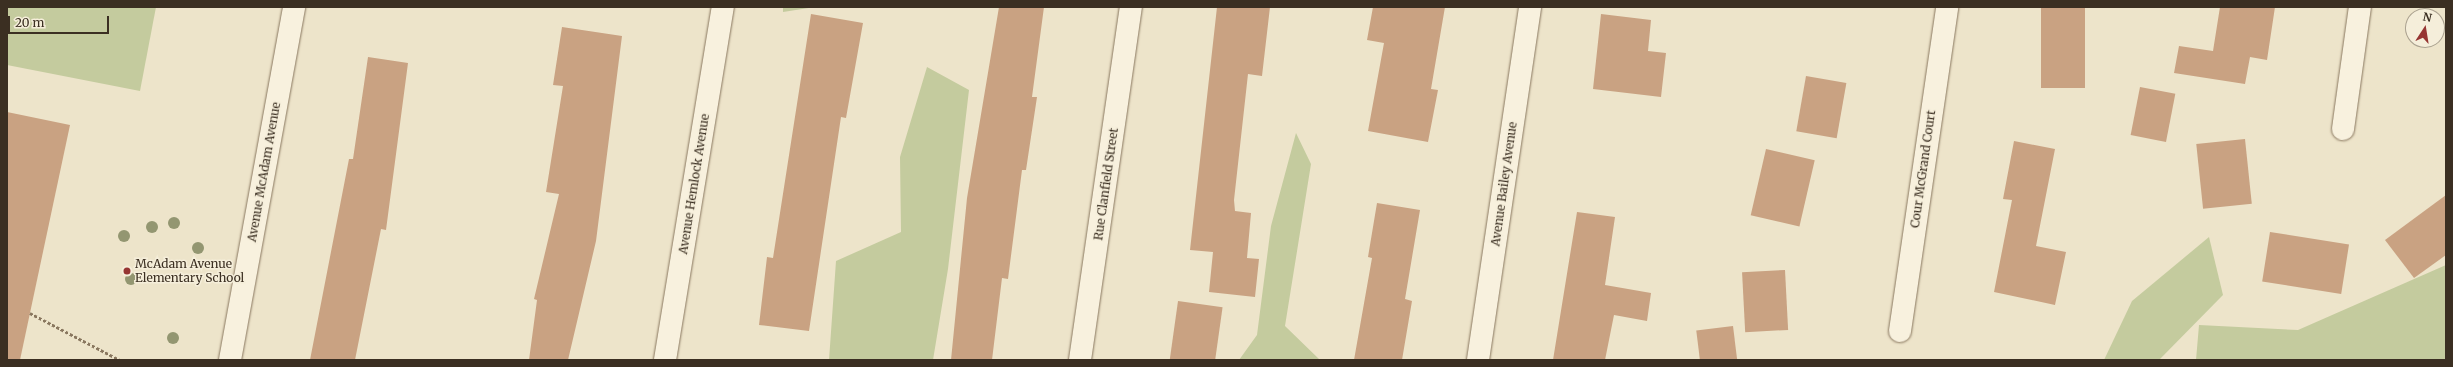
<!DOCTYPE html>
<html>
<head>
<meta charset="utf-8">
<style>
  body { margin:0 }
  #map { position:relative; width:2453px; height:367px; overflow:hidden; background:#ede4ca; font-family:Merriweather,serif }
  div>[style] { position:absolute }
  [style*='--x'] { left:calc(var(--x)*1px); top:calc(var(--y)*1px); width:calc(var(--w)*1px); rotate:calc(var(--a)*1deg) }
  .green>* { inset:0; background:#c4cb9e }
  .building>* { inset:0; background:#c9a282; transform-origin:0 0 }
  .path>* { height:2.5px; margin-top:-1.25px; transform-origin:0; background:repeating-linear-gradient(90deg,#89775f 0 3px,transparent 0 5px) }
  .roads { filter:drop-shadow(0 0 1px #89775f) drop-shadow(0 0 1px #89775f) }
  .minor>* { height:22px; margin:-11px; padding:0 11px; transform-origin:11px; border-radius:11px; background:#f8f1de }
  .trees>* { width:12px; height:12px; margin:-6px; border-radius:50%; background:#939671 }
  .dots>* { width:11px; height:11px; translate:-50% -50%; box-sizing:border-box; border:2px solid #f5eeda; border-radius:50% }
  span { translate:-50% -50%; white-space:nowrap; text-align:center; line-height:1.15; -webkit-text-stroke:3px #f5eeda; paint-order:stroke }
  .street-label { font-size:12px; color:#3b2f22 }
  .poi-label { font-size:12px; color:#3b2f22 }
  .left { translate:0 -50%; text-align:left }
  .frame { position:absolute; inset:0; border:8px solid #3b2f22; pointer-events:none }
  .north { position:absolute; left:2405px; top:8px; width:40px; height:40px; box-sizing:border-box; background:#f5eeda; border:1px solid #aba290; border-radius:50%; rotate:12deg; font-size:11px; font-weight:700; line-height:16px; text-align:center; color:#3b2f22 }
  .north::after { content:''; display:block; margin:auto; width:14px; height:18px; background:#963532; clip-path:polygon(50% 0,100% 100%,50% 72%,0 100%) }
  .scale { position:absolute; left:8px; top:16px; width:101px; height:18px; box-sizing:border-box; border:2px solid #3b2f22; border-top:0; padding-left:5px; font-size:12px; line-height:14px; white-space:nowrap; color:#3b2f22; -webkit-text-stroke:3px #f5eeda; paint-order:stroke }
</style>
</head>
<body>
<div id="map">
  <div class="green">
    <i style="clip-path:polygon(7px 7px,156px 7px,140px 91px,7px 65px)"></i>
    <i style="clip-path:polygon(783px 7px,815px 7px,783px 12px)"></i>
    <i style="clip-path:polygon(927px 67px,969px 90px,948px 269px,933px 360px,829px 360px,836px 261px,901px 232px,900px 157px)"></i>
    <i style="clip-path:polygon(1296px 133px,1311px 164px,1285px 326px,1320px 360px,1239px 360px,1257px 335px,1271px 226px)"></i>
    <i style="clip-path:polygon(2209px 237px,2223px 295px,2159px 360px,2104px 360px,2132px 301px)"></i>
    <i style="clip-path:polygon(2446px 265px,2446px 360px,2196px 360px,2199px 325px,2298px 330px)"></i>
  </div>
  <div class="building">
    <i style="clip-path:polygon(999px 7px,1044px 7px,1032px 97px,1037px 97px,1026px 170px,1022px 170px,1008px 279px,1002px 278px,992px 360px,951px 360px,967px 198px)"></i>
    <i style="clip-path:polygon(1217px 7px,1270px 7px,1262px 76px,1248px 74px,1234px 200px,1235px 211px,1251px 213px,1247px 258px,1259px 259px,1255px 297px,1209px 292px,1213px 252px,1190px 250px)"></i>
    <i style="clip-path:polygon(1373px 7px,1445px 7px,1431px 89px,1438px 90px,1428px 142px,1368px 131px,1384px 43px,1367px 40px)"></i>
    <i style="left:2041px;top:7px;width:44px;height:81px"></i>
    <i style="clip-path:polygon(2220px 7px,2275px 7px,2267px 60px,2250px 57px,2245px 84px,2174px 73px,2179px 46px,2213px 51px)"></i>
    <i style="clip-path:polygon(811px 14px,863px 23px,846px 118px,841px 117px,809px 331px,759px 325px,767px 257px,773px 258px)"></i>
    <i style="clip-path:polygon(1601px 14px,1651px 20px,1648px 51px,1666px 53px,1661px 97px,1593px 89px)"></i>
    <i style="clip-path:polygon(562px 27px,622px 36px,596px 241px,568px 360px,529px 360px,537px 300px,534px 299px,559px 194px,546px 192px,563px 86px,553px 85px)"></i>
    <i style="clip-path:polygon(368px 57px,408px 63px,386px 230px,381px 229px,355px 360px,310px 360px,349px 159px,353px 159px)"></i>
    <i style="left:1806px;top:76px;width:41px;height:56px;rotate:10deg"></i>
    <i style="left:2140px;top:87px;width:36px;height:49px;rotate:11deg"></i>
    <i style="clip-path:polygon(7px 112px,70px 125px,20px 360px,7px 360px)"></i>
    <i style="left:2245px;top:139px;width:65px;height:49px;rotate:84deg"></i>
    <i style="clip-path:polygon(2014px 141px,2055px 149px,2036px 246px,2066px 252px,2055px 305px,1994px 292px,2012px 200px,2003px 199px)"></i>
    <i style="left:1766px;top:149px;width:50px;height:68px;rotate:13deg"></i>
    <i style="clip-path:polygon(2446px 195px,2446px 255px,2414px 278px,2385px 240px)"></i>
    <i style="clip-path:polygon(1377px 203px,1420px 210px,1405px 299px,1412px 301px,1402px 360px,1354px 360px,1372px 258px,1368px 257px)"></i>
    <i style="clip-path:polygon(1577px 212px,1615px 217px,1605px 285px,1651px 293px,1647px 321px,1614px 315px,1605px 360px,1553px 360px)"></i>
    <i style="left:2270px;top:232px;width:80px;height:50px;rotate:9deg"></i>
    <i style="left:1785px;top:270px;width:60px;height:43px;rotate:87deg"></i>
    <i style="left:1178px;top:301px;width:45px;height:59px;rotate:8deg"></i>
    <i style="left:1733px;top:326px;width:34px;height:37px;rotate:83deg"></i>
  </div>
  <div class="path">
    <i style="--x:30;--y:313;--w:102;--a:27.6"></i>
  </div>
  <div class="roads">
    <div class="minor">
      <i style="--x:2343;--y:129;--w:123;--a:-82.1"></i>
      <i style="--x:1900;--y:331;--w:327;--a:-81.7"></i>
      <i style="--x:230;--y:360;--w:359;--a:-79.7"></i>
      <i style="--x:665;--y:360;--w:358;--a:-80.7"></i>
      <i style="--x:1080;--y:360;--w:357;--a:-81.8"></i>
      <i style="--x:1478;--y:360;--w:357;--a:-81.6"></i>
    </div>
  </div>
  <div class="trees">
    <i style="left:174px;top:223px"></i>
    <i style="left:152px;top:227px"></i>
    <i style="left:124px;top:236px"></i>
    <i style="left:198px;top:248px"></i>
    <i style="left:131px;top:279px"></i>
    <i style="left:173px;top:338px"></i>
  </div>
  <div class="dots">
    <i style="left:127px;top:271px;background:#963532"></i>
  </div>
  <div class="street-label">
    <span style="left:1923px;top:169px;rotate:-82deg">Cour McGrand Court</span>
    <span style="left:264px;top:172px;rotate:-80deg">Avenue McAdam Avenue</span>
    <span style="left:694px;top:184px;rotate:-81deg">Avenue Hemlock Avenue</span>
    <span style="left:1106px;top:184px;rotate:-82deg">Rue Clanfield Street</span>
    <span style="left:1504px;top:184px;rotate:-82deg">Avenue Bailey Avenue</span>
  </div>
  <div class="poi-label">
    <span class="left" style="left:135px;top:271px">McAdam Avenue<br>Elementary School</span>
  </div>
  <div class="frame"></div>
  <div class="north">N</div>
  <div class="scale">20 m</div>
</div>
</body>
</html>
